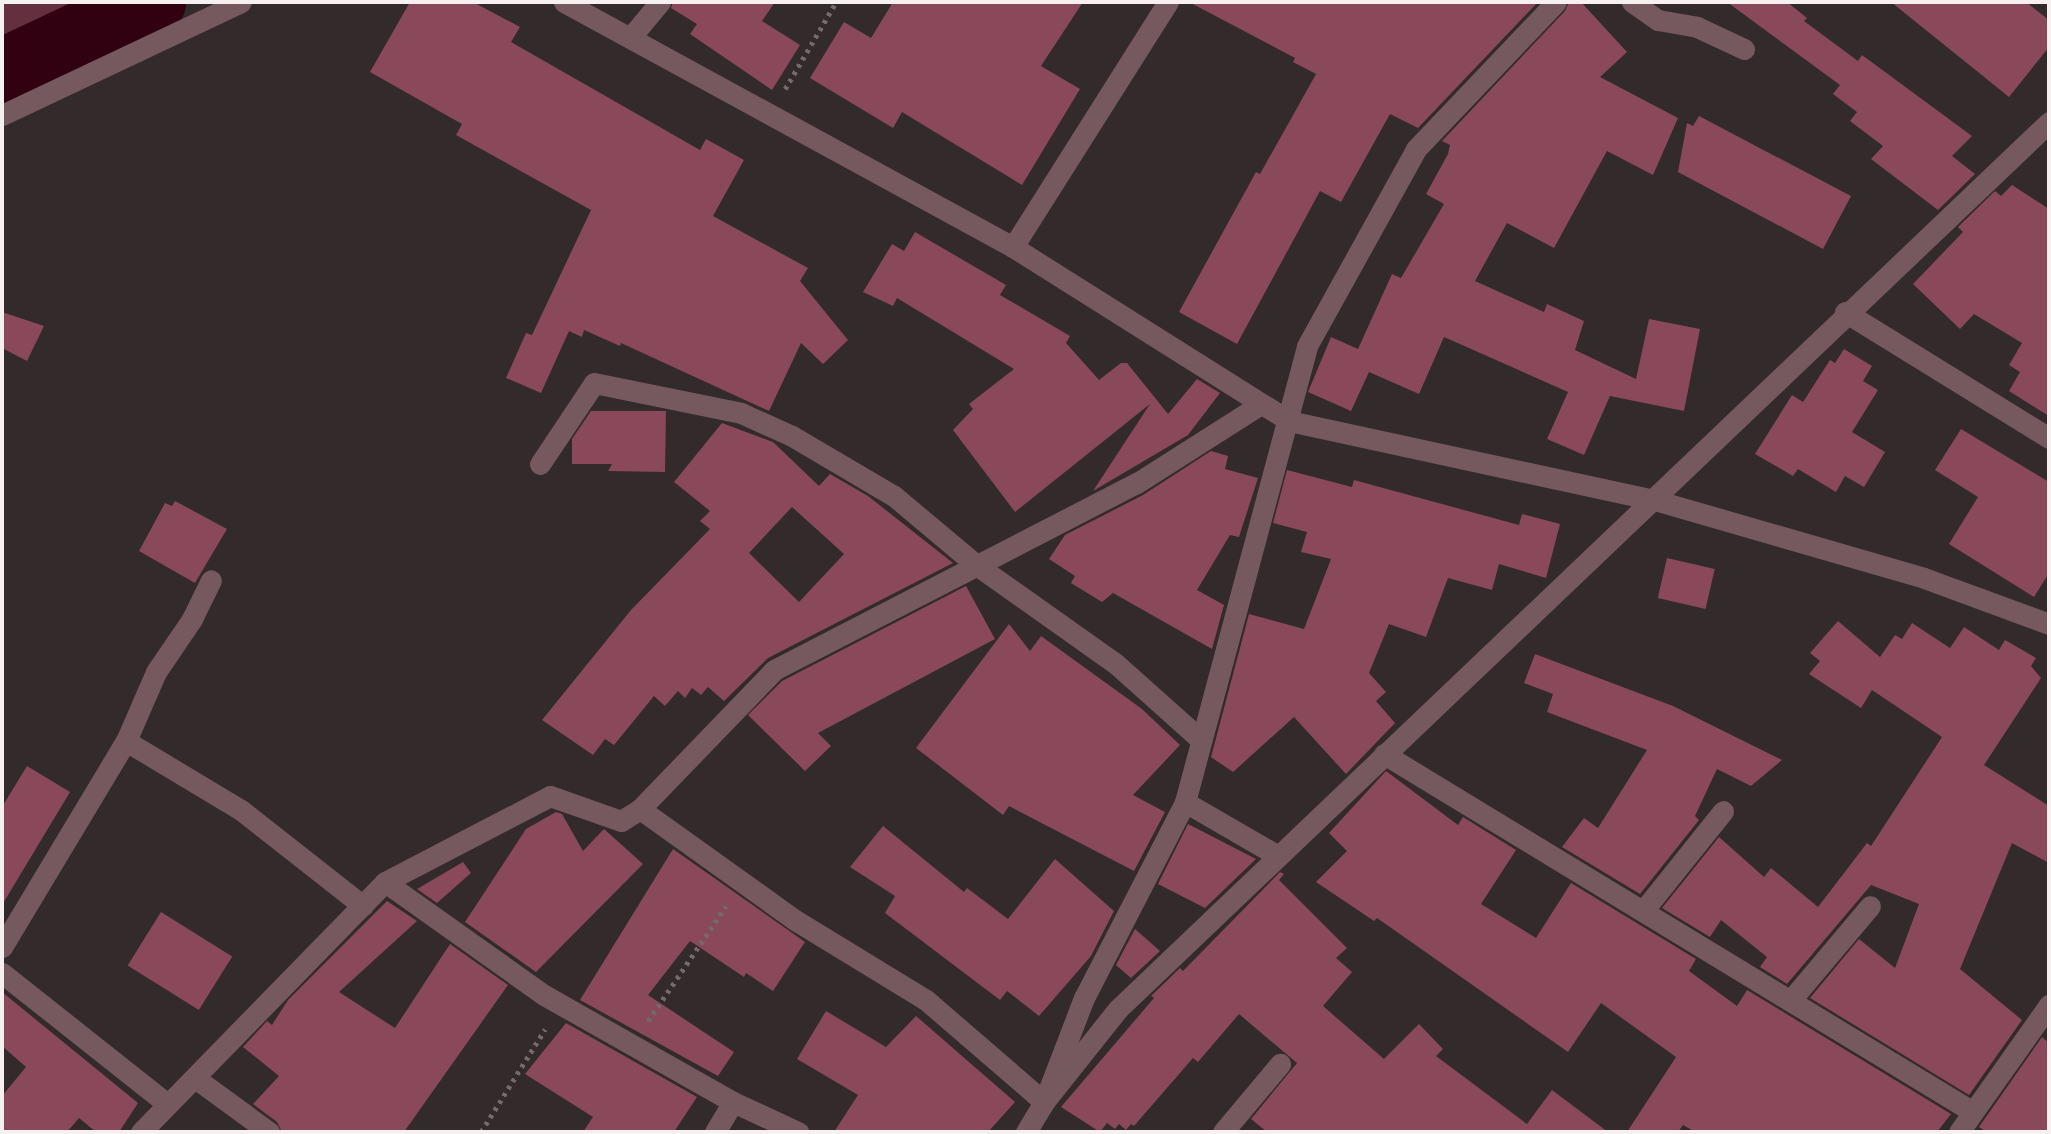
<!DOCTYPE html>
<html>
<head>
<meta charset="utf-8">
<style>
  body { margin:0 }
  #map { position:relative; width:2051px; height:1134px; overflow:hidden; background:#322a2b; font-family:"Sofia Sans Condensed",sans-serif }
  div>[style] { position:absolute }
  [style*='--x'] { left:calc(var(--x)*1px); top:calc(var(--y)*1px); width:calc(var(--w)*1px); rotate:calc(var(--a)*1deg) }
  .green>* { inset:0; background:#64303f }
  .river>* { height:68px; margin:-34px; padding:0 34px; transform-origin:34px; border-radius:34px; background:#310011 }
  .building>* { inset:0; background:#89495a; transform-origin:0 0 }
  .path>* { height:4.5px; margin-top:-2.25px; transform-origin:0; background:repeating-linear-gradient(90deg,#726b6c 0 3.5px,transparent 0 8.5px) }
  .minor>* { height:21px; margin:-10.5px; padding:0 10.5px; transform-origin:10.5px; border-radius:10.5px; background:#76585f }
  span { translate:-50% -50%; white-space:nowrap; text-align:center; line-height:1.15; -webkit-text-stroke:5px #171314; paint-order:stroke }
  .frame { position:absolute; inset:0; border:4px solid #f6f0f1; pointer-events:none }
</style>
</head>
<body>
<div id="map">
  <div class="green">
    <i style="clip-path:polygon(2px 2px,109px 2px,2px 54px)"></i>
  </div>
  <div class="river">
    <i style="--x:2;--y:73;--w:166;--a:-25.3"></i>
  </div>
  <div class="building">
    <i style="clip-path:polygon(410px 2px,473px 2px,520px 27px,511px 42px,700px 150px,706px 139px,744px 160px,713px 216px,808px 268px,800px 281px,848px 340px,823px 364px,801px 343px,769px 411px,621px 343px,620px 346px,584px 330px,582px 337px,569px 331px,541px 393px,506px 378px,526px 333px,532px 335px,591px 210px,456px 135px,462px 124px,370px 72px)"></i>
    <i style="clip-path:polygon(673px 2px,775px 2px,762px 21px,800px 45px,772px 90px,690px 34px,697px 24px,671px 8px)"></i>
    <i style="clip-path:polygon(893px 2px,1083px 2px,1041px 66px,1080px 89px,1022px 185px,902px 112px,893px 128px,810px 78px,844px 22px,871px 38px)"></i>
    <i style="clip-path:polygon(1189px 2px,1538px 2px,1418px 128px,1390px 114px,1341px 202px,1320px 191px,1237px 344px,1179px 312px,1256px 172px,1260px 174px,1316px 74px,1293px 62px,1295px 58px)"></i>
    <i style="clip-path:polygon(1569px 2px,1581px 2px,1627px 52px,1600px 77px,1678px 118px,1653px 175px,1607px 151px,1554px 248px,1507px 223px,1475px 281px,1544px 312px,1547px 304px,1584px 321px,1575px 350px,1636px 379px,1649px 319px,1700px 329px,1684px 411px,1610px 396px,1584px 455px,1547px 439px,1568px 392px,1444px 337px,1419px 394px,1369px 372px,1351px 411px,1308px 392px,1331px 337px,1358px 349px,1392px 274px,1401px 278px,1444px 204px,1426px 194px,1448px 154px,1450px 145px,1442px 141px,1565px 11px)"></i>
    <i style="clip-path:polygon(1727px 2px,1787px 2px,1807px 18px,1804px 21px,1858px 61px,1862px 55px,1972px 136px,1952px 156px,1975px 174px,1938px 210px,1871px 159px,1883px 146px,1850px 121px,1857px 112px,1833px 94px,1840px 85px)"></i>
    <i style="clip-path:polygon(1891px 2px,2026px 2px,2049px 20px,2049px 47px,2009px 97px)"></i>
    <i style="clip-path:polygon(1699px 116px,1851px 196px,1823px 249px,1678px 172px,1687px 123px,1693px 126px)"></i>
    <i style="clip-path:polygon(2012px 185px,2049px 209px,2049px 416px,2009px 391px,2020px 372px,2009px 365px,2022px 343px,1974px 314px,1960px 329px,1913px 284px,1963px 232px,1958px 227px,1995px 191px,2001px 196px)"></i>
    <i style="clip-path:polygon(915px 232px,1006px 285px,1000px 295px,1070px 336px,1066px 343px,1099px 380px,1121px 363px,1127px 363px,1168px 414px,1197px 379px,1220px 393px,1188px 435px,1093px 491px,1150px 404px,1015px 512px,953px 430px,973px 409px,969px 404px,1014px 369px,897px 298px,893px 306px,863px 292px,892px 244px,904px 251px)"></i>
    <i style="clip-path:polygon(2px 312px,44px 326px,27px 361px,2px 348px)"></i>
    <i style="clip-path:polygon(1844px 349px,1872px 366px,1863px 381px,1878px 390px,1852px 432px,1885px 452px,1864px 487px,1845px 476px,1836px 492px,1798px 469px,1793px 476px,1755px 454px,1792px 395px,1803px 402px,1830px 360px,1835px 363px)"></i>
    <i style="clip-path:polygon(591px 411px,666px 411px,665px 472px,608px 471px,612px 464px,572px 464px,572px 439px)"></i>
    <i style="clip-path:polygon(evenodd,722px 423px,773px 442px,819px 486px,830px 474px,868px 496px,953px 563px,768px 658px,724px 701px,708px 687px,701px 695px,692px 688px,685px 698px,678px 691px,665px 706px,654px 696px,614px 745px,605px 739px,593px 755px,542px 720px,631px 610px,710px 529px,700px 521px,710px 511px,674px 482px,722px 423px,792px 507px,844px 554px,799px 602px,749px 553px,792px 507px)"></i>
    <i style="clip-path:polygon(1961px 429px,2049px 482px,2049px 573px,2034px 597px,1949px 544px,1978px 497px,1935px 470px)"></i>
    <i style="clip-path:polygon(1211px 451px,1228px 456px,1225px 469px,1258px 478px,1239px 537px,1230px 535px,1197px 590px,1224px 605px,1212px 649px,1113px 593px,1102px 602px,1071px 583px,1075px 576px,1049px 559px,1065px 535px,1143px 495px)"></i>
    <i style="clip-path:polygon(1287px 470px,1352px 487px,1354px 480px,1519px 525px,1522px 514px,1560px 524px,1546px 578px,1499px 564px,1492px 590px,1448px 578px,1426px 637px,1389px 624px,1369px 673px,1386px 692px,1376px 701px,1395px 723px,1346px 774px,1294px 717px,1233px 772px,1211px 757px,1249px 614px,1304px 629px,1331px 559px,1301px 552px,1307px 532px,1273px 523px)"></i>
    <i style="clip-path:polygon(175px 501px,227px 529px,195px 583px,139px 551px,165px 503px,172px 506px)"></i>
    <i style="left:1667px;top:558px;width:49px;height:41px;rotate:13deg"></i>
    <i style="clip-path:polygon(966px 586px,995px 639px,818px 733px,831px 746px,805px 771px,748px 715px,782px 681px)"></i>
    <i style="clip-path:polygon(1838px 621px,1880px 657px,1895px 635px,1902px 639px,1912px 623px,1950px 648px,1964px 627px,1999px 650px,2005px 640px,2036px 658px,2031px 666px,2041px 678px,1984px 765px,2049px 806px,2049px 863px,2012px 843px,1960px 969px,2022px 1020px,1969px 1095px,1810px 998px,1859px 939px,1895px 968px,1919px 904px,1871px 885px,1787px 984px,1760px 967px,1767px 957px,1721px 920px,1710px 937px,1662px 908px,1719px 837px,1764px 877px,1771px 868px,1818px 907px,1867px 843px,1871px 846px,1942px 737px,1872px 690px,1861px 708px,1809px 674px,1820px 661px,1810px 653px)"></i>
    <i style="clip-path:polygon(1009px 624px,1030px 651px,1041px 636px,1142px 709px,1180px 745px,1133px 795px,1165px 812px,1134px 871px,1009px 806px,1003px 815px,916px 748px)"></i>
    <i style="clip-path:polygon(1535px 654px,1673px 706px,1782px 760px,1751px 786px,1717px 769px,1695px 816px,1699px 820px,1640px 894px,1562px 847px,1584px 818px,1598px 828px,1647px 750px,1547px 712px,1553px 694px,1524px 683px)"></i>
    <i style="clip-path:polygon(27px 766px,70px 792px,2px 905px,2px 807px)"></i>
    <i style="clip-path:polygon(1386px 771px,1458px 825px,1463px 817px,1516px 850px,1481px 904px,1536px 938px,1571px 883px,1696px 959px,1689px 971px,1737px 1006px,1747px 990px,1951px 1114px,1937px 1132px,1695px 1132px,1683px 1125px,1678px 1132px,1627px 1132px,1676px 1057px,1601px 1003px,1568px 1052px,1377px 918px,1374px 921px,1316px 882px,1347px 851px,1329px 833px)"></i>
    <i style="clip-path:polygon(556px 812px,562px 814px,583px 851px,604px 829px,643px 864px,536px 972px,465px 922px,526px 829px)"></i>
    <i style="clip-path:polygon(1188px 824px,1256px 859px,1205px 908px,1158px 884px)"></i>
    <i style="clip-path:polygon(883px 826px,964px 892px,967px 888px,1008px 919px,1055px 859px,1114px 911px,1091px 956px,1039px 1016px,1007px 991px,1000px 1000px,885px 913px,895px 896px,850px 867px)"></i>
    <i style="clip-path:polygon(673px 849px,805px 942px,773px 991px,746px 973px,744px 977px,690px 941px,648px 995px,734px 1052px,718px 1076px,580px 1000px)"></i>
    <i style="clip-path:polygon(463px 862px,471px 873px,437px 903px,417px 889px)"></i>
    <i style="clip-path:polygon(1280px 872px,1284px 874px,1279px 880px,1347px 948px,1336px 958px,1352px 972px,1323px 1006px,1384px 1059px,1419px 1024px,1443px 1049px,1436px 1056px,1527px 1124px,1552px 1090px,1608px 1132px,1267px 1132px,1251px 1119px,1297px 1063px,1239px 1014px,1198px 1062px,1193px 1058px,1134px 1126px,1131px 1124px,1126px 1130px,1119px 1124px,1115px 1129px,1107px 1123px,1100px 1132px,1061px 1107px,1154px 998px,1151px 996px,1180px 968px,1183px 971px)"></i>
    <i style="clip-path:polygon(387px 901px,417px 921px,339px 992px,395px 1028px,450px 944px,508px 985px,404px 1132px,282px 1132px,277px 1122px,253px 1104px,279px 1076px,243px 1047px,267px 1021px,272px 1025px,288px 1000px)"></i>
    <i style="left:161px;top:912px;width:84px;height:63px;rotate:32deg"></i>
    <i style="clip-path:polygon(1135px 929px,1160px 951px,1131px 978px,1116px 965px)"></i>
    <i style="clip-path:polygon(2px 992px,138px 1103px,119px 1132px,96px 1132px,79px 1118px,67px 1132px,2px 1132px,2px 1096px,26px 1067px,2px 1046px)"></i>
    <i style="clip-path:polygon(826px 1011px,886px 1047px,916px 1016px,1015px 1102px,988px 1132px,834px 1132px,858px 1095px,797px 1059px)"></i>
    <i style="clip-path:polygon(566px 1023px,697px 1097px,674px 1132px,583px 1132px,593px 1117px,525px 1074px)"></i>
    <i style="clip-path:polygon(2042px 1037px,2049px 1043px,2049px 1132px,1986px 1132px,1979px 1127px)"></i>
  </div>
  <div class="path">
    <i style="--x:785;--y:89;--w:101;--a:-59.6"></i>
    <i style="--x:648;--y:1021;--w:139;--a:-55.9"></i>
    <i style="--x:481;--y:1132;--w:121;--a:-58.1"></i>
  </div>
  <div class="minor">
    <i style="--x:564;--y:2;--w:511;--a:28.62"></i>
    <i style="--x:1013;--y:247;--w:326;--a:32.2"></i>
    <i style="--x:1289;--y:421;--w:370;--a:12.2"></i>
    <i style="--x:1651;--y:499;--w:284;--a:16.1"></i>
    <i style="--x:1924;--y:578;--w:133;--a:20.2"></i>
    <i style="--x:1632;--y:2;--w:32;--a:35"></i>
    <i style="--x:1658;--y:20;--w:40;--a:10"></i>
    <i style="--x:1697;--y:27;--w:52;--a:25.1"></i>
    <i style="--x:630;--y:38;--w:47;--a:-50.2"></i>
    <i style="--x:2;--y:115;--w:264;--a:-25.3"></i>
    <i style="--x:1013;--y:247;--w:290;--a:-57.7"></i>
    <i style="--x:1845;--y:312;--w:240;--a:31.7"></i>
    <i style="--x:540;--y:464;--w:97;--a:-56.3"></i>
    <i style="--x:594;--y:383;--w:150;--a:11.5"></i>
    <i style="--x:741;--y:413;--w:56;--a:24.3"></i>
    <i style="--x:792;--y:436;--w:118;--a:30.5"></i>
    <i style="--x:894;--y:496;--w:106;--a:40"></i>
    <i style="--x:975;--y:564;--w:171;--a:35.3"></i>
    <i style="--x:1115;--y:663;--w:115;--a:41.8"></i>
    <i style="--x:126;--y:741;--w:75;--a:-66.5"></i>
    <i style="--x:156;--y:672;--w:64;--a:-55.8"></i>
    <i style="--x:192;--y:619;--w:43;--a:-64"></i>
    <i style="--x:1384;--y:754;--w:689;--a:31.29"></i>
    <i style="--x:1185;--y:802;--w:108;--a:30.1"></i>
    <i style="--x:640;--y:809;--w:191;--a:35.6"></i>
    <i style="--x:795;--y:920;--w:153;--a:31.4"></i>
    <i style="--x:926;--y:1000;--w:156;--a:40.8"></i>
    <i style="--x:1044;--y:1102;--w:111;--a:-69"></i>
    <i style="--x:1084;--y:998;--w:220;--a:-62.7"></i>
    <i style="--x:1185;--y:802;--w:472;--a:-75"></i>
    <i style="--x:1307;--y:346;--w:225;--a:-61"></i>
    <i style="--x:1416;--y:149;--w:203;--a:-46.4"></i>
    <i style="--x:385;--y:882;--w:195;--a:35.4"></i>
    <i style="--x:544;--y:995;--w:217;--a:29.5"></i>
    <i style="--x:733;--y:1102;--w:72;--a:24.8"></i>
    <i style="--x:1643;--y:911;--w:128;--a:-51.3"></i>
    <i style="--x:2;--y:947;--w:240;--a:-59"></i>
    <i style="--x:126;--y:741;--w:134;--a:31"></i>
    <i style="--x:241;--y:810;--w:155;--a:38.2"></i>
    <i style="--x:2;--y:973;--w:209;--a:38.4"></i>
    <i style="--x:1790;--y:1001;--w:124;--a:-49.9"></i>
    <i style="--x:195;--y:1078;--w:92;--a:36.1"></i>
    <i style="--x:141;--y:1132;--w:349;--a:-45.7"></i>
    <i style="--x:385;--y:882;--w:186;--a:-27.5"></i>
    <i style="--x:550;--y:796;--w:75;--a:19.4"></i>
    <i style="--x:621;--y:821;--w:22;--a:-32"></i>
    <i style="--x:640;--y:809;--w:193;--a:-46"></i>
    <i style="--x:774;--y:670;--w:408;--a:-27.3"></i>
    <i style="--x:1137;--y:483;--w:147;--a:-32.5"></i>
    <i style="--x:715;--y:1132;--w:35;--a:-59"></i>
    <i style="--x:1026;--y:1132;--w:35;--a:-59"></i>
    <i style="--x:1044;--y:1102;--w:119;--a:-51.5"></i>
    <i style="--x:1118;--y:1009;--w:1286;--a:-43.61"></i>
    <i style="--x:1223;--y:1132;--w:89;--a:-50"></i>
    <i style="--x:1959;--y:1132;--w:156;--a:-54.7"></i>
  </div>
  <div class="frame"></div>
</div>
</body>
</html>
